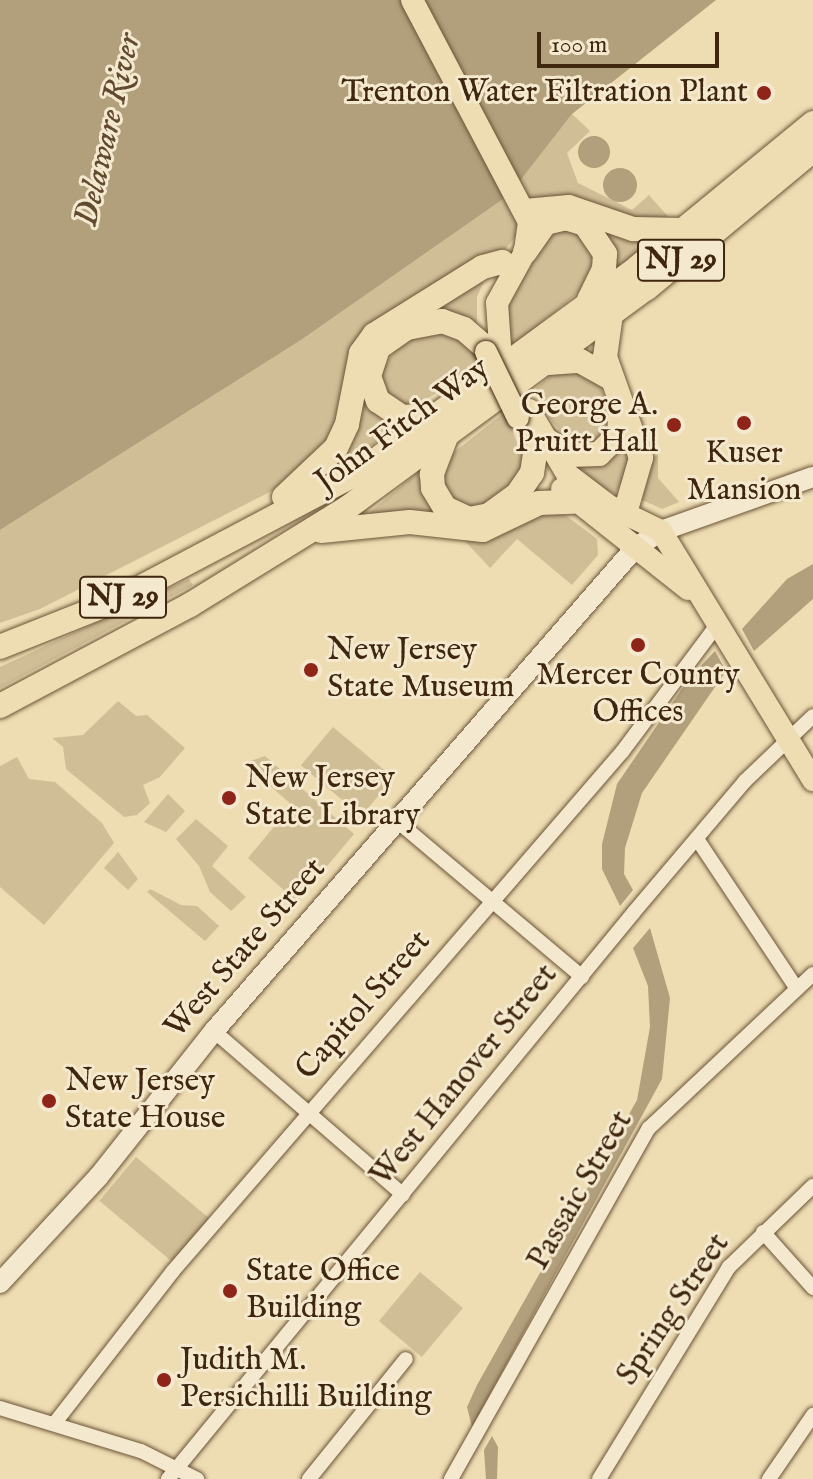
<!DOCTYPE html>
<html>
<head>
<meta charset="utf-8">
<style>
  body { margin:0 }
  #map { position:relative; width:813px; height:1479px; overflow:hidden; background:#eeddb3; font-family:"IM FELL English",serif }
  div>[style] { position:absolute }
  [style*='--x'] { left:calc(var(--x)*1px); top:calc(var(--y)*1px); width:calc(var(--w)*1px); rotate:calc(var(--a)*1deg) }
  .green>* { inset:0; background:#d0be97; transform-origin:0 0 }
  .water>* { inset:0; background:#b29f7b }
  .round { border-radius:50% }
  .roads { filter:drop-shadow(0 0 2px #6b5437) drop-shadow(0 0 2px #6b5437) }
  .street>* { height:14px; margin:-7px; padding:0 7px; transform-origin:7px; border-radius:7px; background:#f4e9ce }
  .secondary>* { height:20px; margin:-10px; padding:0 10px; transform-origin:10px; border-radius:10px; background:#f4e9ce }
  .primary>* { height:22px; margin:-11px; padding:0 11px; transform-origin:11px; border-radius:11px; background:#eeddb3 }
  .highway>* { height:24px; margin:-12px; padding:0 12px; transform-origin:12px; border-radius:12px; background:#eeddb3 }
  .bridges { filter:drop-shadow(0 0 2px #3f260e) drop-shadow(0 0 2px #3f260e) }
  .primary-bridge>* { height:22px; margin:-11px; padding:0 11px; transform-origin:11px; border-radius:11px; background:#eeddb3 }
  .dots>* { width:22px; height:22px; translate:-50% -50%; box-sizing:border-box; border:4px solid #f4e9ce; border-radius:50% }
  span { translate:-50% -50%; white-space:nowrap; text-align:center; line-height:1.15; -webkit-text-stroke:6px #f4e9ce; paint-order:stroke }
  .shield-label span { padding:2px 6px; background:#f4e9ce; border:2px solid; border-radius:6px; -webkit-text-stroke-width:0 }
  .shield-label { font-size:30px; color:#3f260e; font-weight:700 }
  .poi-label { font-size:32px; color:#3f260e }
  .right { translate:-100% -50%; text-align:right }
  .left { translate:0 -50%; text-align:left }
  .street-label { font-size:32px; color:#3f260e }
  .water-label { font-size:34px; color:#624a2f; font-style:italic }
  .scale { position:absolute; left:537px; top:32px; width:182px; height:36px; box-sizing:border-box; border:4px solid #3f260e; border-top:0; padding-left:10px; font-size:24px; line-height:28px; white-space:nowrap; color:#3f260e; -webkit-text-stroke:6px #f4e9ce; paint-order:stroke }
</style>
</head>
<body>
<div id="map">
  <div class="green">
    <i style="clip-path:polygon(572px 114px,590px 131px,567px 153px,578px 183px,632px 210px,649px 195px,672px 221px,638px 223px,593px 202px,541px 206px,497px 259px,369px 332px,333px 445px,299px 477px,40px 609px,0 623px,0 530px,301px 340px,509px 195px)"></i>
    <i style="clip-path:polygon(599px 222px,656px 238px,611px 275px,615px 255px)"></i>
    <i style="clip-path:polygon(558px 229px,575px 230px,596px 257px,585px 287px,513px 346px,507px 324px,509px 305px,540px 242px)"></i>
    <i style="clip-path:polygon(489px 269px,477px 297px,477px 329px,420px 317px)"></i>
    <i style="clip-path:polygon(424px 330px,449px 330px,470px 342px,482px 367px,407px 410px,393px 405px,378px 376px,399px 344px)"></i>
    <i style="clip-path:polygon(572px 368px,595px 375px,612px 414px,611px 428px,600px 444px,577px 449px,549px 418px,535px 389px,551px 375px)"></i>
    <i style="clip-path:polygon(364px 377px,399px 426px,318px 482px)"></i>
    <i style="clip-path:polygon(505px 412px,526px 465px,517px 489px,479px 512px,449px 500px,441px 469px,453px 453px)"></i>
    <i style="clip-path:polygon(624px 440px,636px 454px,615px 494px,595px 484px,574px 461px)"></i>
    <i style="clip-path:polygon(658px 454px,658px 478px,679px 502px,662px 509px,640px 499px,650px 459px)"></i>
    <i style="clip-path:polygon(425px 466px,451px 519px,371px 516px,369px 513px)"></i>
    <i style="clip-path:polygon(556px 508px,597px 539px,598px 555px,572px 585px,517px 539px,490px 568px,463px 539px)"></i>
    <i style="clip-path:polygon(189px 579px,193px 585px,0 688px,0 667px)"></i>
    <i style="clip-path:polygon(118px 701px,136px 716px,147px 715px,185px 748px,160px 777px,143px 785px,150px 803px,137px 815px,124px 817px,66px 769px,63px 747px,52px 738px,83px 735px)"></i>
    <i style="left:333px;top:727px;width:79px;height:50px;rotate:40deg"></i>
    <i style="clip-path:polygon(265px 756px,354px 834px,297px 902px,248px 858px,292px 805px,244px 763px)"></i>
    <i style="clip-path:polygon(17px 757px,29px 779px,55px 782px,102px 823px,114px 843px,44px 925px,0 887px,0 766px)"></i>
    <i style="clip-path:polygon(168px 794px,185px 811px,166px 832px,144px 822px)"></i>
    <i style="clip-path:polygon(196px 819px,228px 846px,212px 866px,246px 897px,231px 911px,210px 892px,199px 866px,176px 839px)"></i>
    <i style="clip-path:polygon(118px 852px,138px 879px,128px 890px,104px 868px)"></i>
    <i style="clip-path:polygon(150px 889px,181px 905px,197px 906px,219px 926px,205px 941px,147px 892px)"></i>
    <i style="left:136px;top:1157px;width:97px;height:57px;rotate:40deg"></i>
    <i style="left:420px;top:1272px;width:56px;height:64px;rotate:40deg"></i>
  </div>
  <div class="water">
    <i style="clip-path:polygon(0 0,716px 0,572px 114px,509px 195px,301px 340px,0 530px)"></i>
    <i class="round" style="left:578px;top:136px;width:32px;height:32px"></i>
    <i class="round" style="left:603px;top:168px;width:34px;height:34px"></i>
    <i style="clip-path:polygon(813px 564px,813px 599px,754px 651px,742px 629px,787px 579px)"></i>
    <i style="clip-path:polygon(715px 651px,726px 671px,642px 793px,625px 848px,624px 874px,633px 890px,620px 906px,602px 869px,602px 844px,617px 784px,690px 677px)"></i>
    <i style="clip-path:polygon(650px 928px,670px 998px,662px 1079px,472px 1427px,467px 1407px,477px 1385px,637px 1100px,650px 1027px,648px 986px,633px 948px)"></i>
    <i style="clip-path:polygon(492px 1436px,498px 1447px,497px 1479px,486px 1479px,484px 1450px)"></i>
  </div>
  <div class="roads">
    <div class="street">
      <i style="--x:397;--y:821;--w:242;--a:40.1"></i>
      <i style="--x:697;--y:839;--w:180;--a:56.3"></i>
      <i style="--x:214;--y:1031;--w:250;--a:40.9"></i>
      <i style="--x:763;--y:1232;--w:75;--a:48.2"></i>
      <i style="--x:0;--y:1408;--w:147;--a:17"></i>
      <i style="--x:141;--y:1451;--w:63;--a:26.6"></i>
      <i style="--x:54;--y:1424;--w:194;--a:-52.1"></i>
      <i style="--x:173;--y:1271;--w:686;--a:-49.14"></i>
      <i style="--x:622;--y:752;--w:159;--a:-53.2"></i>
      <i style="--x:168;--y:1479;--w:734;--a:-50.58"></i>
      <i style="--x:634;--y:912;--w:172;--a:-49.7"></i>
      <i style="--x:745;--y:781;--w:94;--a:-43.7"></i>
      <i style="--x:309;--y:1479;--w:154;--a:-51.1"></i>
      <i style="--x:451;--y:1479;--w:403;--a:-60.6"></i>
      <i style="--x:649;--y:1128;--w:225;--a:-43.2"></i>
      <i style="--x:599;--y:1479;--w:249;--a:-58.5"></i>
      <i style="--x:729;--y:1267;--w:117;--a:-44"></i>
      <i style="--x:769;--y:1479;--w:78;--a:-55.5"></i>
    </div>
    <div class="secondary">
      <i style="--x:0;--y:1283;--w:146;--a:-47.2"></i>
      <i style="--x:99;--y:1176;--w:185;--a:-51.6"></i>
      <i style="--x:214;--y:1031;--w:641;--a:-48.92"></i>
      <i style="--x:635;--y:548;--w:31;--a:-33"></i>
      <i style="--x:661;--y:531;--w:161;--a:-19.6"></i>
    </div>
    <div class="primary">
      <i style="--x:412;--y:0;--w:251;--a:62.2"></i>
      <i style="--x:529;--y:222;--w:30;--a:98"></i>
      <i style="--x:525;--y:252;--w:58;--a:118.8"></i>
      <i style="--x:497;--y:303;--w:43;--a:86"></i>
      <i style="--x:529;--y:410;--w:74;--a:59.3"></i>
      <i style="--x:567;--y:474;--w:53;--a:37.3"></i>
      <i style="--x:609;--y:506;--w:58;--a:25.7"></i>
      <i style="--x:661;--y:531;--w:292;--a:58.6"></i>
      <i style="--x:562;--y:489;--w:161;--a:38.4"></i>
    </div>
    <div class="highway">
      <i style="--x:525;--y:211;--w:44;--a:-5.2"></i>
      <i style="--x:569;--y:207;--w:68;--a:19"></i>
      <i style="--x:633;--y:229;--w:50;--a:1.1"></i>
      <i style="--x:525;--y:252;--w:35;--a:-55"></i>
      <i style="--x:545;--y:223;--w:22;--a:-13"></i>
      <i style="--x:566;--y:218;--w:20;--a:18"></i>
      <i style="--x:585;--y:224;--w:36;--a:56"></i>
      <i style="--x:605;--y:254;--w:15;--a:94"></i>
      <i style="--x:604;--y:269;--w:34;--a:116"></i>
      <i style="--x:611;--y:314;--w:43;--a:97.9"></i>
      <i style="--x:605;--y:357;--w:107;--a:70.4"></i>
      <i style="--x:641;--y:458;--w:57;--a:106.2"></i>
      <i style="--x:548;--y:363;--w:32;--a:-4"></i>
      <i style="--x:580;--y:361;--w:35;--a:29"></i>
      <i style="--x:438;--y:415;--w:36;--a:177"></i>
      <i style="--x:402;--y:417;--w:29;--a:-146"></i>
      <i style="--x:378;--y:401;--w:27;--a:-110"></i>
      <i style="--x:369;--y:376;--w:29;--a:-72"></i>
      <i style="--x:378;--y:348;--w:35;--a:-35"></i>
      <i style="--x:407;--y:328;--w:36;--a:-11"></i>
      <i style="--x:442;--y:321;--w:23;--a:20"></i>
      <i style="--x:464;--y:329;--w:28;--a:41"></i>
      <i style="--x:446;--y:437;--w:40;--a:111"></i>
      <i style="--x:432;--y:474;--w:14;--a:86"></i>
      <i style="--x:433;--y:488;--w:23;--a:59"></i>
      <i style="--x:445;--y:508;--w:26;--a:25"></i>
      <i style="--x:469;--y:519;--w:20;--a:-11"></i>
      <i style="--x:489;--y:515;--w:34;--a:-36"></i>
      <i style="--x:517;--y:495;--w:27;--a:-56"></i>
      <i style="--x:532;--y:473;--w:20;--a:-81"></i>
      <i style="--x:545;--y:439;--w:30;--a:33"></i>
      <i style="--x:570;--y:455;--w:29;--a:-2"></i>
      <i style="--x:599;--y:454;--w:28;--a:-45"></i>
      <i style="--x:619;--y:434;--w:27;--a:-86"></i>
      <i style="--x:284;--y:497;--w:71;--a:-43.3"></i>
      <i style="--x:336;--y:448;--w:26;--a:-65"></i>
      <i style="--x:347;--y:424;--w:72;--a:-78.8"></i>
      <i style="--x:361;--y:353;--w:22;--a:-54"></i>
      <i style="--x:374;--y:335;--w:128;--a:-32"></i>
      <i style="--x:483;--y:267;--w:20;--a:-15"></i>
      <i style="--x:321;--y:531;--w:89;--a:-5.8"></i>
      <i style="--x:410;--y:522;--w:73;--a:6.3"></i>
      <i style="--x:483;--y:530;--w:62;--a:-25.7"></i>
      <i style="--x:539;--y:503;--w:34;--a:-2"></i>
      <i style="--x:0;--y:647;--w:122;--a:-21.7"></i>
      <i style="--x:113;--y:602;--w:277;--a:-27.8"></i>
      <i style="--x:358;--y:473;--w:348;--a:-36.3"></i>
      <i style="--x:638;--y:267;--w:227;--a:-39.4"></i>
      <i style="--x:0;--y:706;--w:215;--a:-28"></i>
      <i style="--x:190;--y:605;--w:185;--a:-31.7"></i>
      <i style="--x:347;--y:508;--w:372;--a:-36.3"></i>
      <i style="--x:647;--y:288;--w:216;--a:-39.7"></i>
    </div>
  </div>
  <div class="bridges">
    <div class="primary-bridge">
      <i style="--x:486;--y:352;--w:73;--a:64.1"></i>
    </div>
  </div>
  <div class="dots">
    <i style="left:764px;top:93px;background:#8f2418"></i>
    <i style="left:744px;top:423px;background:#8f2418"></i>
    <i style="left:674px;top:425px;background:#8f2418"></i>
    <i style="left:638px;top:645px;background:#8f2418"></i>
    <i style="left:311px;top:670px;background:#8f2418"></i>
    <i style="left:229px;top:798px;background:#8f2418"></i>
    <i style="left:49px;top:1101px;background:#8f2418"></i>
    <i style="left:230px;top:1291px;background:#8f2418"></i>
    <i style="left:164px;top:1380px;background:#8f2418"></i>
  </div>
  <div class="shield-label">
    <span style="left:681px;top:260px">NJ 29</span>
    <span style="left:123px;top:597px">NJ 29</span>
  </div>
  <div class="poi-label">
    <span class="right" style="left:748px;top:93px">Trenton Water Filtration Plant</span>
    <span class="right" style="left:658px;top:425px">George A.<br>Pruitt Hall</span>
    <span style="left:744px;top:473px">Kuser<br>Mansion</span>
    <span class="left" style="left:327px;top:670px">New Jersey<br>State Museum</span>
    <span style="left:638px;top:695px">Mercer County<br>Offices</span>
    <span class="left" style="left:245px;top:798px">New Jersey<br>State Library</span>
    <span class="left" style="left:65px;top:1101px">New Jersey<br>State House</span>
    <span class="left" style="left:246px;top:1291px">State Office<br>Building</span>
    <span class="left" style="left:180px;top:1380px">Judith M.<br>Persichilli Building</span>
  </div>
  <div class="street-label">
    <span style="left:403px;top:426px;rotate:-36deg">John Fitch Way</span>
    <span style="left:246px;top:949px;rotate:-49deg">West State Street</span>
    <span style="left:364px;top:1006px;rotate:-49deg">Capitol Street</span>
    <span style="left:465px;top:1076px;rotate:-51deg">West Hanover Street</span>
    <span style="left:581px;top:1191px;rotate:-60deg">Passaic Street</span>
    <span style="left:674px;top:1310px;rotate:-56deg">Spring Street</span>
  </div>
  <div class="water-label">
    <span style="left:108px;top:130px;rotate:-77deg">Delaware River</span>
  </div>
  <div class="scale">100 m</div>
</div>
</body>
</html>
